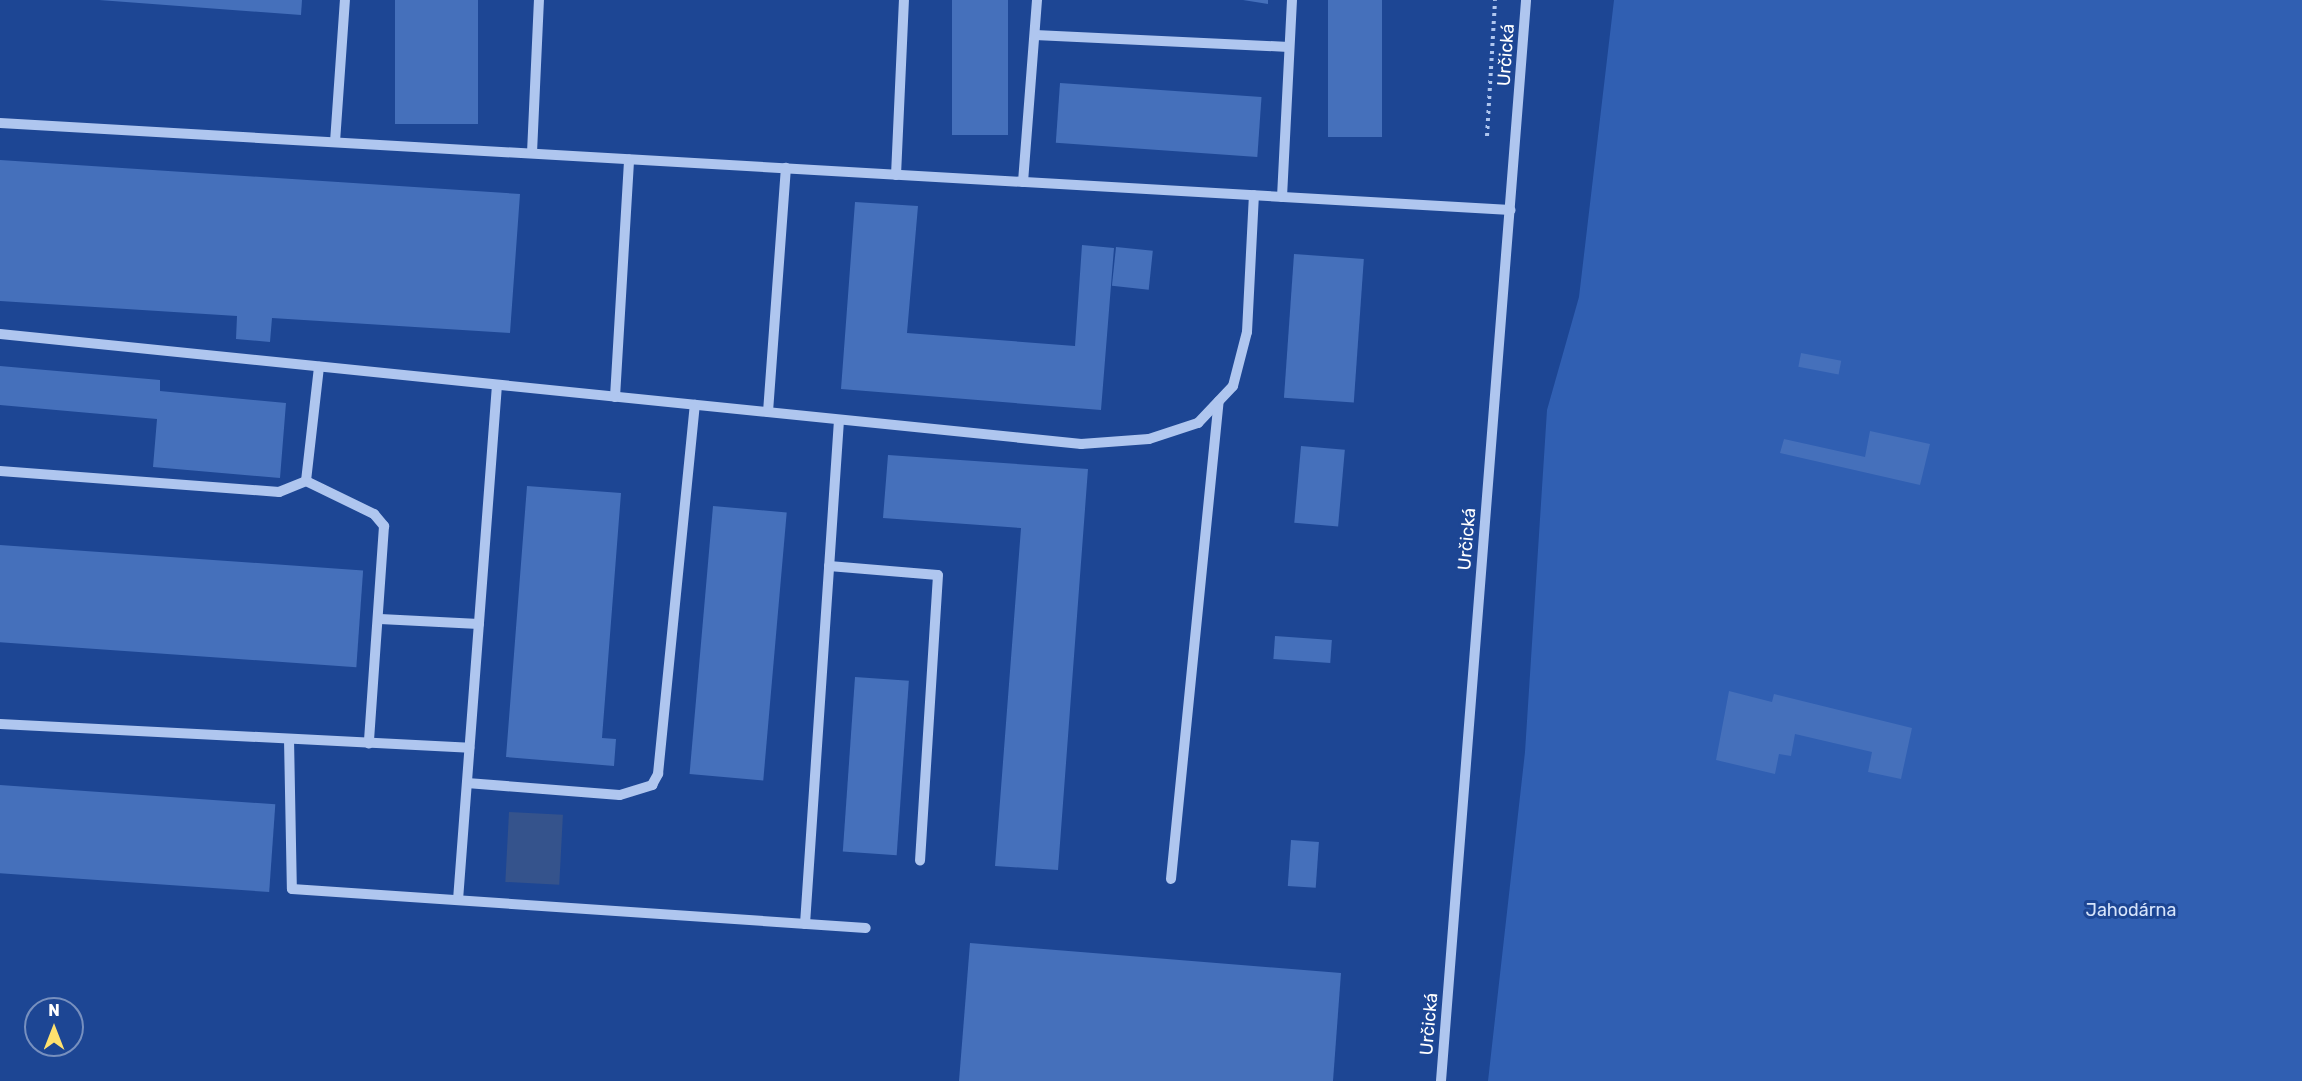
<!DOCTYPE html>
<html>
<head>
<meta charset="utf-8">
<style>
  body { margin:0 }
  #map { position:relative; width:2302px; height:1081px; overflow:hidden; background:#1d4694; font-family:Rubik,sans-serif }
  div>[style] { position:absolute }
  [style*='--x'] { left:calc(var(--x)*1px); top:calc(var(--y)*1px); width:calc(var(--w)*1px); rotate:calc(var(--a)*1deg) }
  .green>* { inset:0; background:#305fb2 }
  .water>* { inset:0; background:#35538c; transform-origin:0 0 }
  .building>* { inset:0; background:#4570bb; transform-origin:0 0 }
  .path>* { height:4px; margin-top:-2px; transform-origin:0; background:repeating-linear-gradient(90deg,#afc6ef 0 3px,transparent 0 7.5px) }
  .minor>* { height:10px; margin:-5px; padding:0 5px; transform-origin:5px; border-radius:5px; background:#afc6ef }
  span { translate:-50% -50%; white-space:nowrap; text-align:center; line-height:1.15; -webkit-text-stroke:6px #1d4694; paint-order:stroke }
  .street-label { font-size:18px; color:#fff }
  .park-label { font-size:18px; color:#d5e3fa }
  .north { position:absolute; left:24px; top:997px; width:60px; height:60px; box-sizing:border-box; background:#1d4694; border:2px solid #7790bf; border-radius:50%; rotate:0deg; font-size:16px; font-weight:700; line-height:24px; text-align:center; color:#fff }
  .north::after { content:''; display:block; margin:auto; width:21px; height:27px; background:#fee16e; clip-path:polygon(50% 0,100% 100%,50% 72%,0 100%) }
</style>
</head>
<body>
<div id="map">
  <div class="green">
    <i style="clip-path:polygon(1614px 0,2302px 0,2302px 1081px,1488px 1081px,1525px 752px,1547px 410px,1579px 297px)"></i>
  </div>
  <div class="water">
    <i style="left:509px;top:812px;width:54px;height:70px;rotate:3deg"></i>
  </div>
  <div class="building">
    <i style="clip-path:polygon(99px 0,302px 0,301px 15px)"></i>
    <i style="left:395px;top:0;width:83px;height:124px"></i>
    <i style="left:952px;top:0;width:56px;height:135px"></i>
    <i style="clip-path:polygon(1243px 0,1268px 0,1268px 4px)"></i>
    <i style="left:1328px;top:0;width:54px;height:137px"></i>
    <i style="left:1060px;top:83px;width:202px;height:60px;rotate:4deg"></i>
    <i style="clip-path:polygon(0 160px,520px 194px,510px 333px,272px 318px,270px 342px,236px 339px,237px 316px,0 301px)"></i>
    <i style="clip-path:polygon(855px 202px,918px 206px,907px 333px,1075px 346px,1082px 245px,1114px 248px,1101px 410px,841px 389px)"></i>
    <i style="left:1116px;top:247px;width:37px;height:39px;rotate:6deg"></i>
    <i style="left:1294px;top:254px;width:70px;height:144px;rotate:4deg"></i>
    <i style="left:1801px;top:353px;width:41px;height:14px;rotate:11deg"></i>
    <i style="clip-path:polygon(0 366px,160px 380px,160px 391px,286px 403px,280px 478px,153px 467px,157px 419px,0 405px)"></i>
    <i style="clip-path:polygon(1870px 431px,1930px 444px,1920px 485px,1780px 453px,1784px 439px,1865px 457px)"></i>
    <i style="left:1301px;top:446px;width:44px;height:77px;rotate:5deg"></i>
    <i style="clip-path:polygon(888px 455px,1088px 469px,1058px 870px,995px 866px,1021px 528px,883px 518px)"></i>
    <i style="clip-path:polygon(527px 486px,621px 493px,602px 738px,616px 739px,614px 766px,506px 757px)"></i>
    <i style="left:713px;top:506px;width:74px;height:269px;rotate:5deg"></i>
    <i style="left:0;top:545px;width:364px;height:97px;rotate:4deg"></i>
    <i style="left:1275px;top:636px;width:57px;height:23px;rotate:4deg"></i>
    <i style="left:855px;top:677px;width:54px;height:175px;rotate:4deg"></i>
    <i style="clip-path:polygon(1729px 691px,1772px 702px,1774px 694px,1912px 728px,1901px 779px,1868px 772px,1872px 752px,1795px 734px,1791px 756px,1779px 754px,1775px 774px,1716px 760px)"></i>
    <i style="left:0;top:785px;width:276px;height:88px;rotate:4deg"></i>
    <i style="left:1291px;top:840px;width:28px;height:46px;rotate:4deg"></i>
    <i style="clip-path:polygon(970px 943px,1341px 973px,1333px 1081px,959px 1081px)"></i>
  </div>
  <div class="path">
    <i style="--x:1487;--y:136;--w:136;--a:-86.6"></i>
  </div>
  <div class="minor">
    <i style="--x:1035;--y:35;--w:254;--a:2.7"></i>
    <i style="--x:0;--y:123;--w:1513;--a:3.3"></i>
    <i style="--x:335;--y:142;--w:142;--a:-86"></i>
    <i style="--x:532;--y:153;--w:153;--a:-87.4"></i>
    <i style="--x:896;--y:175;--w:175;--a:-87.4"></i>
    <i style="--x:1023;--y:182;--w:183;--a:-85.6"></i>
    <i style="--x:1282;--y:197;--w:197;--a:-87.1"></i>
    <i style="--x:0;--y:334;--w:1087;--a:5.81"></i>
    <i style="--x:1081;--y:444;--w:68;--a:-4.2"></i>
    <i style="--x:1149;--y:439;--w:52;--a:-18.1"></i>
    <i style="--x:1198;--y:423;--w:51;--a:-46.6"></i>
    <i style="--x:1233;--y:386;--w:56;--a:-75.5"></i>
    <i style="--x:1247;--y:332;--w:137;--a:-87.1"></i>
    <i style="--x:615;--y:397;--w:238;--a:-86.6"></i>
    <i style="--x:768;--y:412;--w:245;--a:-85.8"></i>
    <i style="--x:0;--y:471;--w:280;--a:4.3"></i>
    <i style="--x:279;--y:492;--w:29;--a:-22"></i>
    <i style="--x:306;--y:481;--w:115;--a:-83.5"></i>
    <i style="--x:306;--y:481;--w:76;--a:25.9"></i>
    <i style="--x:374;--y:514;--w:16;--a:50"></i>
    <i style="--x:384;--y:526;--w:218;--a:94"></i>
    <i style="--x:829;--y:566;--w:109;--a:4.7"></i>
    <i style="--x:938;--y:575;--w:286;--a:93.6"></i>
    <i style="--x:380;--y:619;--w:99;--a:2.9"></i>
    <i style="--x:0;--y:724;--w:470;--a:2.9"></i>
    <i style="--x:289;--y:739;--w:150;--a:88.9"></i>
    <i style="--x:292;--y:889;--w:575;--a:3.89"></i>
    <i style="--x:467;--y:783;--w:153;--a:4.5"></i>
    <i style="--x:620;--y:795;--w:34;--a:-17"></i>
    <i style="--x:652;--y:785;--w:13;--a:-61"></i>
    <i style="--x:658;--y:774;--w:371;--a:-84.3"></i>
    <i style="--x:1171;--y:879;--w:480;--a:-84.3"></i>
    <i style="--x:458;--y:900;--w:516;--a:-85.67"></i>
    <i style="--x:805;--y:924;--w:505;--a:-86.14"></i>
    <i style="--x:1441;--y:1081;--w:1084;--a:-85.5"></i>
  </div>
  <div class="street-label">
    <span style="left:1506px;top:55px;rotate:-86deg">Určická</span>
    <span style="left:1467px;top:539px;rotate:-85deg">Určická</span>
    <span style="left:1429px;top:1024px;rotate:-85deg">Určická</span>
  </div>
  <div class="park-label">
    <span style="left:2131px;top:910px">Jahodárna</span>
  </div>
  <div class="north">N</div>
</div>
</body>
</html>
